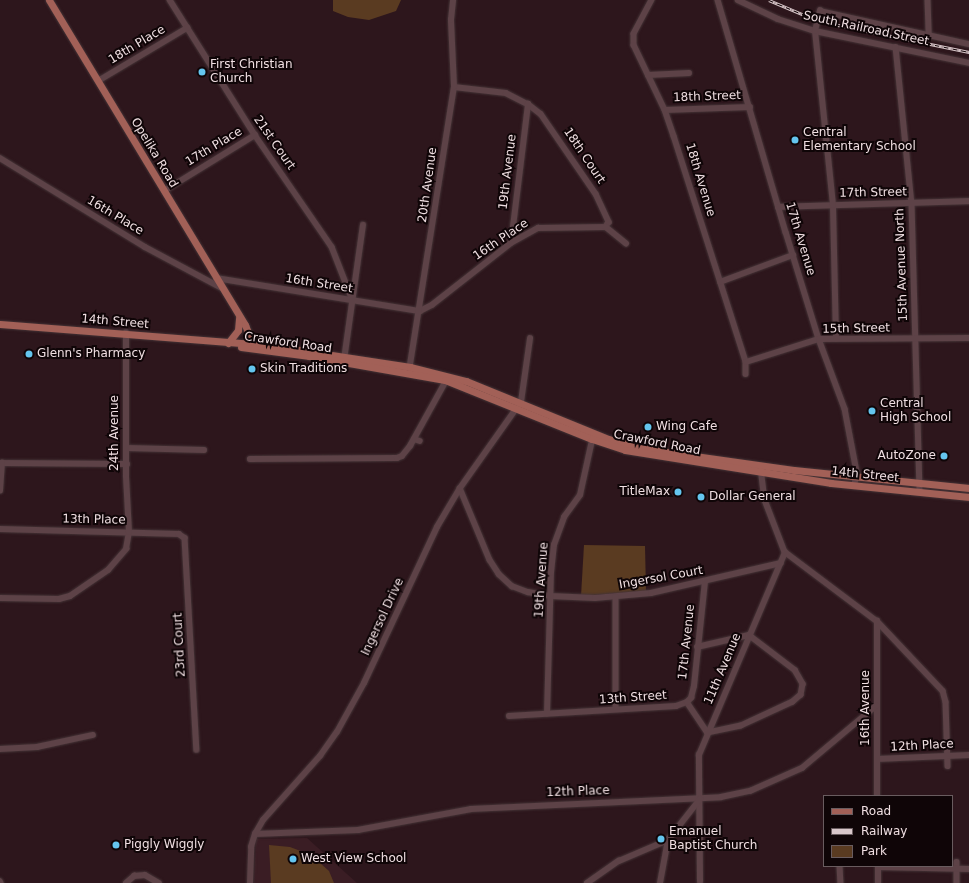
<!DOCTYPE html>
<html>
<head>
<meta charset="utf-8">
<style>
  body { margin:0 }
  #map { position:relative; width:969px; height:883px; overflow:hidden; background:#2d161c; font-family:"DejaVu Sans",sans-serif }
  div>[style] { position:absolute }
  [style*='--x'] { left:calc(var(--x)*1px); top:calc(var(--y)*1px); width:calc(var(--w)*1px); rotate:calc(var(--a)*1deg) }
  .built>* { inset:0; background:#3a1d24 }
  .green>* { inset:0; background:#5a3b21 }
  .roads { filter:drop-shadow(0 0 1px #443336) drop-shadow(0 0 1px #443336) }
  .minor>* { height:5.5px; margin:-2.75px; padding:0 2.75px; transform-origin:2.75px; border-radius:2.75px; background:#5d4247 }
  .major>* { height:7px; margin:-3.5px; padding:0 3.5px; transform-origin:3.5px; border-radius:3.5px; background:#a26057 }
  .rail>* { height:3px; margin-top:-1.5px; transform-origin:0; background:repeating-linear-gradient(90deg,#0f0507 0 4.5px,#d8c7ca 0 9px); box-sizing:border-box; border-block:1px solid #d8c7ca }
  .dots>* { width:11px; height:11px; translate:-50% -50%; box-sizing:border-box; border:2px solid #0f0507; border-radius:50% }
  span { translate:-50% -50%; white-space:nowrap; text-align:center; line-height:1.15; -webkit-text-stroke:4px #0f0507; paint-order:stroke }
  .street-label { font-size:12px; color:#f0dfe2 }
  .poi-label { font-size:12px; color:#f0dfe2 }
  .left { translate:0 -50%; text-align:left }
  .right { translate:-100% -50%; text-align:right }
  .legend { position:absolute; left:823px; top:795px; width:130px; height:72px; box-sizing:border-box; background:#0f0507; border:1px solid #695c5f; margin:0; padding:5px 7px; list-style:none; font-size:12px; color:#f0dfe2 }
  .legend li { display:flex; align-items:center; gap:8px; height:20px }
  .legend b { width:20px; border:1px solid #695c5f }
</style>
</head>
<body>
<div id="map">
  <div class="built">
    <i style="clip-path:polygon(307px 838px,357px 883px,254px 883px,256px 839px)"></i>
  </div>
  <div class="green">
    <i style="clip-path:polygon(333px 0,401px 0,396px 11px,369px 20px,348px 17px,333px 11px)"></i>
    <i style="clip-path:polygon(584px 545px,645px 546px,646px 591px,581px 596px)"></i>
    <i style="clip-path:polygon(269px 845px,290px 847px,311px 855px,329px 871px,334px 883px,271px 883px)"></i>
  </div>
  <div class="roads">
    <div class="minor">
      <i style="--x:170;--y:0;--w:160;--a:57.8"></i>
      <i style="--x:255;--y:135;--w:136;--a:55.5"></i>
      <i style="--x:332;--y:247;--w:58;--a:68.7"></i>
      <i style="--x:652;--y:0;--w:38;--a:118"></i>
      <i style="--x:634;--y:34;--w:11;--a:90"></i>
      <i style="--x:634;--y:45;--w:72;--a:64.5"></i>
      <i style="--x:665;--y:110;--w:28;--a:71"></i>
      <i style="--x:674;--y:136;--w:237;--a:72.3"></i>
      <i style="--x:746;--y:362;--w:12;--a:90"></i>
      <i style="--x:718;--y:0;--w:242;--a:73.7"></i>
      <i style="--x:786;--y:232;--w:112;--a:72.9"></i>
      <i style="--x:819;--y:339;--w:75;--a:69.6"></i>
      <i style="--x:845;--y:409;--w:64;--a:79.2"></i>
      <i style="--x:857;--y:472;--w:13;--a:99"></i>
      <i style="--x:738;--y:0;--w:44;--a:25.4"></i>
      <i style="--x:778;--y:19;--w:39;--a:18"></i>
      <i style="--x:815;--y:31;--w:157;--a:11.7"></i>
      <i style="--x:928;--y:0;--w:36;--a:88"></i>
      <i style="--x:896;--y:47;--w:158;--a:84.2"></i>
      <i style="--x:912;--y:204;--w:288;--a:88.4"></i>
      <i style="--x:648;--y:75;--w:41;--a:-2.8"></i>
      <i style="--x:98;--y:81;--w:104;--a:-30.8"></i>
      <i style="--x:454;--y:87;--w:52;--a:6.6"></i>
      <i style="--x:506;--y:93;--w:25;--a:27"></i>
      <i style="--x:528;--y:104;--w:16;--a:38"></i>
      <i style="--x:541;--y:114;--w:97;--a:55.5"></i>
      <i style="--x:596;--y:194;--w:31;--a:65"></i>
      <i style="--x:609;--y:222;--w:6;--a:121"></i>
      <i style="--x:665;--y:110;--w:85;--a:-2"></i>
      <i style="--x:0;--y:158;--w:170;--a:31.5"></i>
      <i style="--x:145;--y:247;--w:87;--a:28"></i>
      <i style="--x:164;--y:191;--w:107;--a:-31.6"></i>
      <i style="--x:778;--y:207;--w:191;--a:-1.8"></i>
      <i style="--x:511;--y:243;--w:140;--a:-83"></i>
      <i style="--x:216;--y:278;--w:207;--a:9.2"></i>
      <i style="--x:420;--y:311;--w:13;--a:-27"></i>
      <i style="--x:432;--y:305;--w:100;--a:-38.1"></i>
      <i style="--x:511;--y:243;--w:31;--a:-29"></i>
      <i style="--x:538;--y:228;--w:68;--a:-0.8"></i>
      <i style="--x:606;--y:227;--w:26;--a:39"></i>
      <i style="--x:720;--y:282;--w:78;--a:-20.3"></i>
      <i style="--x:836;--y:339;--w:134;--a:-91.3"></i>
      <i style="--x:833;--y:205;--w:175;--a:-95.9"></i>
      <i style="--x:815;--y:31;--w:21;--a:-76"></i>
      <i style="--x:820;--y:11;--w:153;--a:12.5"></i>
      <i style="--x:344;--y:360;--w:136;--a:-82"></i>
      <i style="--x:746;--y:362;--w:77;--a:-17.5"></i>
      <i style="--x:819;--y:339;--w:150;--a:-0.4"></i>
      <i style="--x:409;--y:371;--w:288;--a:-81"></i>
      <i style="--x:454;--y:87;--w:67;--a:-92.6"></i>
      <i style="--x:451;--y:20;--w:20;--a:-84"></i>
      <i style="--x:414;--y:439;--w:6;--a:18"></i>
      <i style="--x:127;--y:448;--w:77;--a:1.5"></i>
      <i style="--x:250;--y:459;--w:147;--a:-0.4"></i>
      <i style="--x:397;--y:458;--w:5;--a:-22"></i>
      <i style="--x:402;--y:456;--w:13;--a:-51"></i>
      <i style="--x:410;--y:446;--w:77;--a:-61.1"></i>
      <i style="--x:0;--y:463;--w:127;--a:0.5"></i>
      <i style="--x:761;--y:468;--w:32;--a:83"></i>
      <i style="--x:765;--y:500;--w:56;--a:69"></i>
      <i style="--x:785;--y:552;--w:115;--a:36.9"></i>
      <i style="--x:877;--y:621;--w:96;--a:46.7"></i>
      <i style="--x:943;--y:691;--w:11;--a:75"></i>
      <i style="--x:946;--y:702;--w:64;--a:88.2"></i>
      <i style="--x:460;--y:488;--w:78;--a:67.4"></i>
      <i style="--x:490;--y:560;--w:17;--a:57"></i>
      <i style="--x:499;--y:574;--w:18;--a:43"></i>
      <i style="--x:512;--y:586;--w:17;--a:21"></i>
      <i style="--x:528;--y:592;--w:22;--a:10"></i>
      <i style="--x:550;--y:596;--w:45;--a:2.5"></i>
      <i style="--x:595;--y:598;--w:56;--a:-5.1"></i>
      <i style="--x:651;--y:593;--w:133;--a:-13"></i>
      <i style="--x:0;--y:491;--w:28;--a:-86"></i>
      <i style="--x:0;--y:529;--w:179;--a:1.6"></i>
      <i style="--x:179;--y:534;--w:7;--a:34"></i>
      <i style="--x:185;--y:538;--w:212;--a:86.8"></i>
      <i style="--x:616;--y:597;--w:112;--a:90"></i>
      <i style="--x:0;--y:598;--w:59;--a:1"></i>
      <i style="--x:59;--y:599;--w:11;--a:-15"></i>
      <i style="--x:70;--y:596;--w:46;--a:-34.4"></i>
      <i style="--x:108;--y:570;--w:28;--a:-49"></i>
      <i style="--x:126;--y:549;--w:17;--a:-80"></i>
      <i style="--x:129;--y:532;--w:56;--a:-93.1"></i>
      <i style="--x:126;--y:476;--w:143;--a:-90"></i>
      <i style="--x:697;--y:647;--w:53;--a:-13"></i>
      <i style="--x:749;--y:635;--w:58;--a:37.3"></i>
      <i style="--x:795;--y:670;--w:16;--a:60"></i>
      <i style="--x:803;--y:684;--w:11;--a:100"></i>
      <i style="--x:801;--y:695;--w:11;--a:139"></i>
      <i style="--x:793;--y:702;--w:57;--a:155.2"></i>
      <i style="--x:741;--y:726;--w:34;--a:168"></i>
      <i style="--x:687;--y:702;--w:37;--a:56"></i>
      <i style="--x:547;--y:714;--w:141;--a:-88.4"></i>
      <i style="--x:551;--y:573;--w:28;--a:-84"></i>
      <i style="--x:554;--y:545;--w:30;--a:-70"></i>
      <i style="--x:564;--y:517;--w:27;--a:-54"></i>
      <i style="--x:580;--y:495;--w:60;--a:-77.6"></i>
      <i style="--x:509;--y:716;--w:167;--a:-3.4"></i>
      <i style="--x:676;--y:706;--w:12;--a:-20"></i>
      <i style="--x:687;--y:702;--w:6;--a:-45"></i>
      <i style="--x:691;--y:698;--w:12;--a:-76"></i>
      <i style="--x:694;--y:686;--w:105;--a:-84"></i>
      <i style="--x:0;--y:749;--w:37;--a:-3"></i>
      <i style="--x:37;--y:747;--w:57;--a:-12.1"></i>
      <i style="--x:877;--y:759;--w:92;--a:-2.5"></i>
      <i style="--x:877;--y:796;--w:175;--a:-90"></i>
      <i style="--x:255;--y:834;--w:103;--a:-2.2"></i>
      <i style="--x:358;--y:830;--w:115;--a:-10.5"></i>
      <i style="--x:471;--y:809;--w:250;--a:-2.7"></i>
      <i style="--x:721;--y:797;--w:30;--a:-12"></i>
      <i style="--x:750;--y:791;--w:57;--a:-23.9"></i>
      <i style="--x:802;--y:768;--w:97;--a:-40"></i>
      <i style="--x:957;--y:862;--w:21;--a:90"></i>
      <i style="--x:840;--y:866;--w:17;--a:87"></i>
      <i style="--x:878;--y:867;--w:91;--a:1.3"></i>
      <i style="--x:0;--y:881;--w:2;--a:63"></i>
      <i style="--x:700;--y:882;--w:127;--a:-90.5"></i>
      <i style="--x:699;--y:755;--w:220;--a:-67"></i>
      <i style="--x:126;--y:883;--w:11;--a:-41"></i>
      <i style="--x:134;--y:876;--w:11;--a:-5"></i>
      <i style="--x:145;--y:875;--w:16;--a:30"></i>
      <i style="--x:250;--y:883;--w:36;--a:-88"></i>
      <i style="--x:251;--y:847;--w:14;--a:-73"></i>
      <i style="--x:255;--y:834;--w:16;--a:-60"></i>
      <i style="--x:263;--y:820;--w:86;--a:-48.3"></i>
      <i style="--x:320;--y:756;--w:29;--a:-55"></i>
      <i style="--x:337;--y:732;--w:56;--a:-61.1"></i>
      <i style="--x:364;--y:683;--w:172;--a:-64.9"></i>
      <i style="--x:437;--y:527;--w:45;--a:-59.5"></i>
      <i style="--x:460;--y:488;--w:105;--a:-54.7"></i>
      <i style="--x:521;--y:402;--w:64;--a:-81.9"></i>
      <i style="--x:587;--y:883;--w:39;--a:-35"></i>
      <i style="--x:619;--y:861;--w:53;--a:-23.2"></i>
      <i style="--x:660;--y:883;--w:44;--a:-79.5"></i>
      <i style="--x:668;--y:840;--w:52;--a:-52"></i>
      <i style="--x:878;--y:883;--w:17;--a:-90"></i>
    </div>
    <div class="major">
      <i style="--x:49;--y:0;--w:380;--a:58.9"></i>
      <i style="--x:245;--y:325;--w:15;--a:67"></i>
      <i style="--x:251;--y:339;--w:9;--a:90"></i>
      <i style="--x:0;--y:324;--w:267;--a:4.5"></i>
      <i style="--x:266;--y:345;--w:146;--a:8.7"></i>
      <i style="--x:410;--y:367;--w:58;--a:14"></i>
      <i style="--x:466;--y:381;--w:153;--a:22.2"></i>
      <i style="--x:608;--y:439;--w:38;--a:15"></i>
      <i style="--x:645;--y:449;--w:150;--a:8"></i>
      <i style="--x:794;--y:470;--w:176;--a:5.9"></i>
      <i style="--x:228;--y:343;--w:16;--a:-52"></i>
      <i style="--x:238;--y:330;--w:12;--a:-85"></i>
      <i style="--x:241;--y:347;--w:69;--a:7.5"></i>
      <i style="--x:309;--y:356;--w:138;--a:10"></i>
      <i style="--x:445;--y:380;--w:158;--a:21.9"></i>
      <i style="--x:592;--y:439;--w:35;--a:18"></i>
      <i style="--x:625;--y:450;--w:209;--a:9.1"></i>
      <i style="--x:831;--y:483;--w:139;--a:5.8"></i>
    </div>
  </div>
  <div class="rail">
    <i style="--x:769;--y:0;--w:49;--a:22.9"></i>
    <i style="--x:814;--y:19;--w:25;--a:14"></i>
    <i style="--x:838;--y:25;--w:134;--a:11.6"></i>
  </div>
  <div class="dots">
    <i style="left:202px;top:72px;background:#64c5ee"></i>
    <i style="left:795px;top:140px;background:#64c5ee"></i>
    <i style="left:29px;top:354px;background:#64c5ee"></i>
    <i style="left:252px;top:369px;background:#64c5ee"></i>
    <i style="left:872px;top:411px;background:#64c5ee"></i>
    <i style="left:648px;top:427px;background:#64c5ee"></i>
    <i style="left:944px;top:456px;background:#64c5ee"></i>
    <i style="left:678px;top:492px;background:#64c5ee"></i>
    <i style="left:701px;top:497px;background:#64c5ee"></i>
    <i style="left:661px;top:839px;background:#64c5ee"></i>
    <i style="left:116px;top:845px;background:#64c5ee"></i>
    <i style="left:293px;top:859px;background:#64c5ee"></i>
  </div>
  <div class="street-label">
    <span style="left:866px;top:29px;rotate:12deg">South Railroad Street</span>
    <span style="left:137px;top:45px;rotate:-31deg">18th Place</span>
    <span style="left:707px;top:97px;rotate:-2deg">18th Street</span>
    <span style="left:274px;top:143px;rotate:55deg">21st Court</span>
    <span style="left:214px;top:147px;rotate:-31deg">17th Place</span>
    <span style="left:154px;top:153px;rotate:59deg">Opelika Road</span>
    <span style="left:584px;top:156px;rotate:56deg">18th Court</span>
    <span style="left:508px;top:172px;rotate:-83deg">19th Avenue</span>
    <span style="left:700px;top:180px;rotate:73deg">18th Avenue</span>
    <span style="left:428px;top:185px;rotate:-82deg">20th Avenue</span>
    <span style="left:873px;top:193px;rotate:-1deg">17th Street</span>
    <span style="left:115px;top:216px;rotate:31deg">16th Place</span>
    <span style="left:800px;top:239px;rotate:73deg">17th Avenue</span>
    <span style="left:501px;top:240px;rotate:-34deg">16th Place</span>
    <span style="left:902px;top:265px;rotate:-92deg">15th Avenue North</span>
    <span style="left:319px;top:284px;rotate:9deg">16th Street</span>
    <span style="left:115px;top:322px;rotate:5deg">14th Street</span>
    <span style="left:856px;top:329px;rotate:-1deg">15th Street</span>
    <span style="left:288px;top:343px;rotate:8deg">Crawford Road</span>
    <span style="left:115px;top:433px;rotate:-90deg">24th Avenue</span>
    <span style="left:657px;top:443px;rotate:11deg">Crawford Road</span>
    <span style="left:865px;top:475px;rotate:6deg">14th Street</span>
    <span style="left:94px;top:520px;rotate:1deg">13th Place</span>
    <span style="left:661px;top:578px;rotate:-10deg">Ingersol Court</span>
    <span style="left:542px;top:580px;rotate:-86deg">19th Avenue</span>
    <span style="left:383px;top:617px;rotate:-65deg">Ingersol Drive</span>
    <span style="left:687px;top:642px;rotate:-84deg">17th Avenue</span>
    <span style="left:180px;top:645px;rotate:-93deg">23rd Court</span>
    <span style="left:723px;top:669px;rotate:-67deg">11th Avenue</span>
    <span style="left:633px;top:698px;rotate:-4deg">13th Street</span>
    <span style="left:866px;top:708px;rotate:-90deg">16th Avenue</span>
    <span style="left:922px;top:746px;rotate:-3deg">12th Place</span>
    <span style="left:578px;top:792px;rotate:-2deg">12th Place</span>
  </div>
  <div class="poi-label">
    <span class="left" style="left:210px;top:72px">First Christian<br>Church</span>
    <span class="left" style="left:803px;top:140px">Central<br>Elementary School</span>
    <span class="left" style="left:37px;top:354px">Glenn's Pharmacy</span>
    <span class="left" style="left:260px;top:369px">Skin Traditions</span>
    <span class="left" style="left:880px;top:411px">Central<br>High School</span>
    <span class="left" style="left:656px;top:427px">Wing Cafe</span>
    <span class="right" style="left:936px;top:456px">AutoZone</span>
    <span class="right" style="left:670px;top:492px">TitleMax</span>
    <span class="left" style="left:709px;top:497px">Dollar General</span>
    <span class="left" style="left:669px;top:839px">Emanuel<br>Baptist Church</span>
    <span class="left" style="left:124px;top:845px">Piggly Wiggly</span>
    <span class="left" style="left:301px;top:859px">West View School</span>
  </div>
  <ul class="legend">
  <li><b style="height:5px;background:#a26057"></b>Road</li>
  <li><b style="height:5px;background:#d8c7ca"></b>Railway</li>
  <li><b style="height:11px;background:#5a3b21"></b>Park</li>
  </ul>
</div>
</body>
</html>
